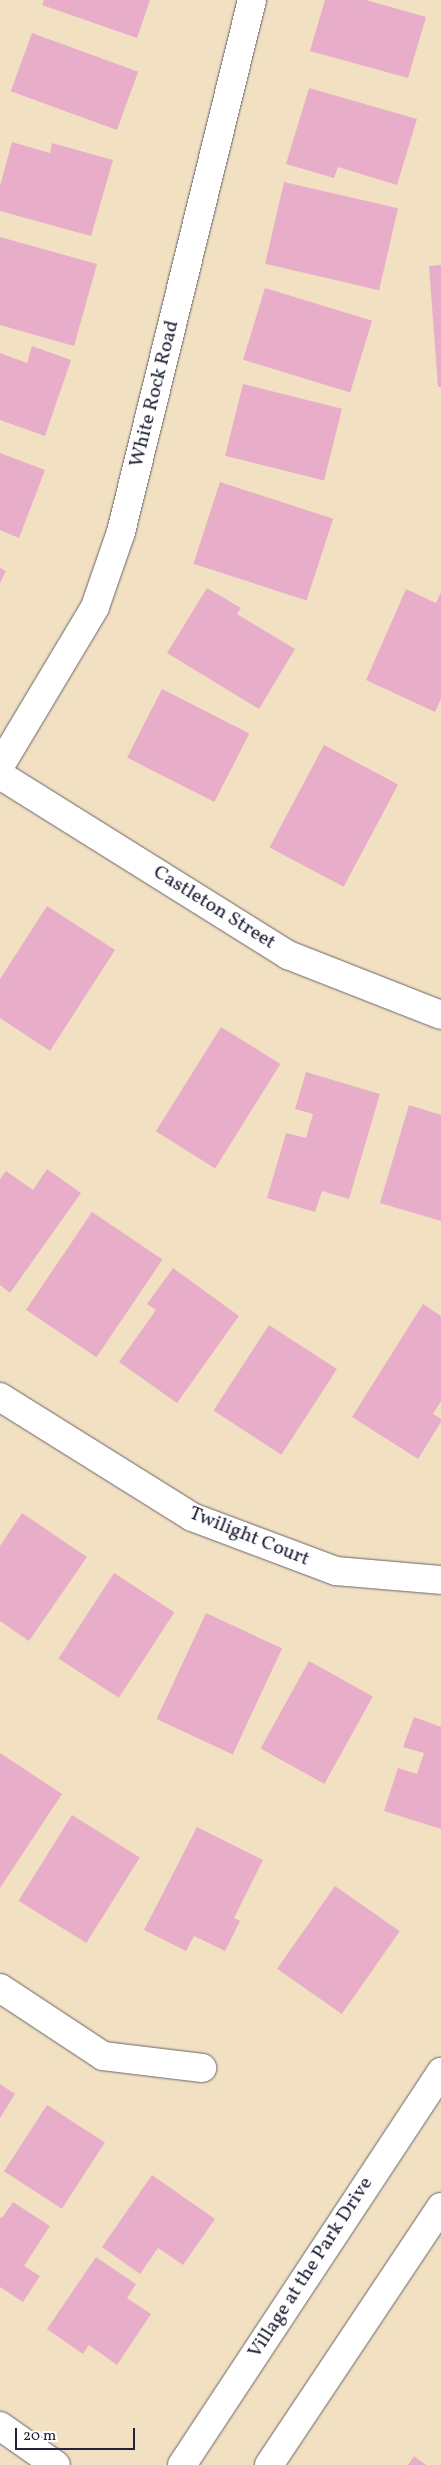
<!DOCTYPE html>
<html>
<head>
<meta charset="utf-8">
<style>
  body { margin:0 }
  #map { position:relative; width:441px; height:2465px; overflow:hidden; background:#f1e0c2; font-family:Vollkorn,serif }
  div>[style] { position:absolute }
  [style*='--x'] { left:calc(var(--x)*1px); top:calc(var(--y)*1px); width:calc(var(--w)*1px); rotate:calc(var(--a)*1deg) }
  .building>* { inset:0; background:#e8aec9; transform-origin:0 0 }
  .roads { filter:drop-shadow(0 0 1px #6a646a) drop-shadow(0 0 1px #6a646a) }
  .minor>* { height:28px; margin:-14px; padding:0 14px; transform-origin:14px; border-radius:14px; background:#fff }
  span { translate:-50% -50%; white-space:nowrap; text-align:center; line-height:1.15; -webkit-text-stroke:4px #fff; paint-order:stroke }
  .street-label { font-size:20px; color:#22223b }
  .scale { position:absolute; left:15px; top:2428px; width:120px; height:22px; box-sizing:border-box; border:2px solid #22223b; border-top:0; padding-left:6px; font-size:15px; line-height:18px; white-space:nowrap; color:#22223b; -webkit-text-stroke:4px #fff; paint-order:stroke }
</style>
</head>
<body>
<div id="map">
  <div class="building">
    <i style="clip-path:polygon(44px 0,150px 0,137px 38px,42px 5px)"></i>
    <i style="clip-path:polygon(325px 0,366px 0,426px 17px,408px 78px,310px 51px)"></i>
    <i style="left:32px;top:33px;width:113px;height:62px;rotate:20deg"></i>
    <i style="clip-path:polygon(309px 88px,417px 119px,397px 185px,338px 167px,334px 178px,286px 164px)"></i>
    <i style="clip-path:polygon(12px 142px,50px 153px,52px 143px,113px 160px,91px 236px,0 211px,0 186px)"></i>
    <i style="left:284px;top:182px;width:117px;height:84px;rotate:13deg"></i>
    <i style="clip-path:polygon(0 237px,97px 264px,74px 346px,0 325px)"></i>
    <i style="clip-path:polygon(441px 265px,441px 387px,438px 387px,429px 266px)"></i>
    <i style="left:265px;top:288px;width:112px;height:75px;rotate:17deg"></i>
    <i style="clip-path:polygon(32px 346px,71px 360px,45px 436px,0 420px,0 353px,27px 363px)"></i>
    <i style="left:243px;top:384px;width:102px;height:74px;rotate:14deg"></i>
    <i style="clip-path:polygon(0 453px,45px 470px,19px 538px,0 530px)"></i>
    <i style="left:220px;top:482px;width:119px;height:86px;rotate:18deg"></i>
    <i style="clip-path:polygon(0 568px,6px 571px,0 583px)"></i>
    <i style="clip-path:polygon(207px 588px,241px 608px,237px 614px,295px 649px,259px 709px,167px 653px)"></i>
    <i style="clip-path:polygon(406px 589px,436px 603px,441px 592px,441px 699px,435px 712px,366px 680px)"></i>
    <i style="left:162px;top:689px;width:98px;height:77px;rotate:27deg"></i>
    <i style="left:324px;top:745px;width:84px;height:116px;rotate:28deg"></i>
    <i style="clip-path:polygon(47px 906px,115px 950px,50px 1051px,0 1018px,0 979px)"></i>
    <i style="left:221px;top:1027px;width:70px;height:123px;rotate:32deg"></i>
    <i style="clip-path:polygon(306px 1072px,380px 1094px,349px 1199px,322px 1191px,315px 1212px,267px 1198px,286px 1133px,306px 1138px,313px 1114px,295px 1109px)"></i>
    <i style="clip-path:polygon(409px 1105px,441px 1115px,441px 1221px,380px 1203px)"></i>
    <i style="clip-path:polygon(47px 1169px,81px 1193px,10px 1293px,0 1285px,0 1179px,6px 1171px,33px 1190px)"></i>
    <i style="left:92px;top:1212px;width:85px;height:118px;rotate:34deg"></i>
    <i style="clip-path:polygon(173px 1268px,239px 1316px,177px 1403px,119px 1362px,156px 1310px,147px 1304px)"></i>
    <i style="clip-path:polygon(423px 1304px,441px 1316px,441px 1401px,433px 1414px,441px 1419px,441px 1422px,418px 1459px,352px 1417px)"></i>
    <i style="left:269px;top:1325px;width:81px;height:102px;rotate:33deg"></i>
    <i style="clip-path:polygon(22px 1513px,87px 1557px,29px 1641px,0 1621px,0 1546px)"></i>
    <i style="left:114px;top:1573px;width:72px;height:102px;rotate:33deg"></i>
    <i style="left:206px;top:1613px;width:84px;height:117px;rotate:25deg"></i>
    <i style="left:309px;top:1661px;width:73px;height:100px;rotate:29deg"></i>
    <i style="clip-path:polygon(414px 1717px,441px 1727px,441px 1829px,384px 1811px,398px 1768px,417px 1774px,424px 1753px,403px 1747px)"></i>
    <i style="clip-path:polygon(0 1753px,62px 1794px,0 1888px)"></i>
    <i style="left:72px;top:1815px;width:80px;height:101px;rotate:32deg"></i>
    <i style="clip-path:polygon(197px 1827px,263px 1860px,234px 1918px,240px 1921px,225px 1951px,194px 1936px,186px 1951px,144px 1930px)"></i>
    <i style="left:335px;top:1886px;width:79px;height:101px;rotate:35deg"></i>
    <i style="clip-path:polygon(0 2084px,15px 2094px,0 2118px)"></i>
    <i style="left:47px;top:2105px;width:69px;height:79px;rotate:33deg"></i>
    <i style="clip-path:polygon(152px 2175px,215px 2219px,183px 2265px,158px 2248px,140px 2274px,102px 2247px)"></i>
    <i style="clip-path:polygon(13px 2202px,50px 2226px,24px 2266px,40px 2276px,23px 2302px,0 2287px,0 2217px,2px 2218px)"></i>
    <i style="clip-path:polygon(96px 2257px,136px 2284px,127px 2298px,151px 2314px,117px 2365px,89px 2345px,83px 2354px,47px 2329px)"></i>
    <i style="clip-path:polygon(414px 2456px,426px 2465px,408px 2465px)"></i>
  </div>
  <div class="roads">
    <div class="minor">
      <i style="--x:0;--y:766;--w:185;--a:-59.1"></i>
      <i style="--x:95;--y:607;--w:79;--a:-70.9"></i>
      <i style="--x:121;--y:532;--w:548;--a:-76.17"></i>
      <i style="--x:0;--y:775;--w:340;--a:32"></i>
      <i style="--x:288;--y:955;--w:164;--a:21.4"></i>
      <i style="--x:0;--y:1397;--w:226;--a:32"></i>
      <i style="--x:192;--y:1517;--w:154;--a:20.6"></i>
      <i style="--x:336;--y:1571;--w:104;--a:4.9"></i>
      <i style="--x:0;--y:1988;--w:123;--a:33.4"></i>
      <i style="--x:103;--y:2056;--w:100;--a:6.9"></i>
      <i style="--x:0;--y:2426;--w:68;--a:34.9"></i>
      <i style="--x:182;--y:2465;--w:471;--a:-56.6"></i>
      <i style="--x:269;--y:2465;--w:310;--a:-56.3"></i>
    </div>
  </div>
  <div class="street-label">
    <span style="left:155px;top:394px;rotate:-76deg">White Rock Road</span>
    <span style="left:214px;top:908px;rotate:32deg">Castleton Street</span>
    <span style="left:249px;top:1537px;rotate:22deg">Twilight Court</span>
    <span style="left:311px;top:2268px;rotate:-57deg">Village at the Park Drive</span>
  </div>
  <div class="scale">20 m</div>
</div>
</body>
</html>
